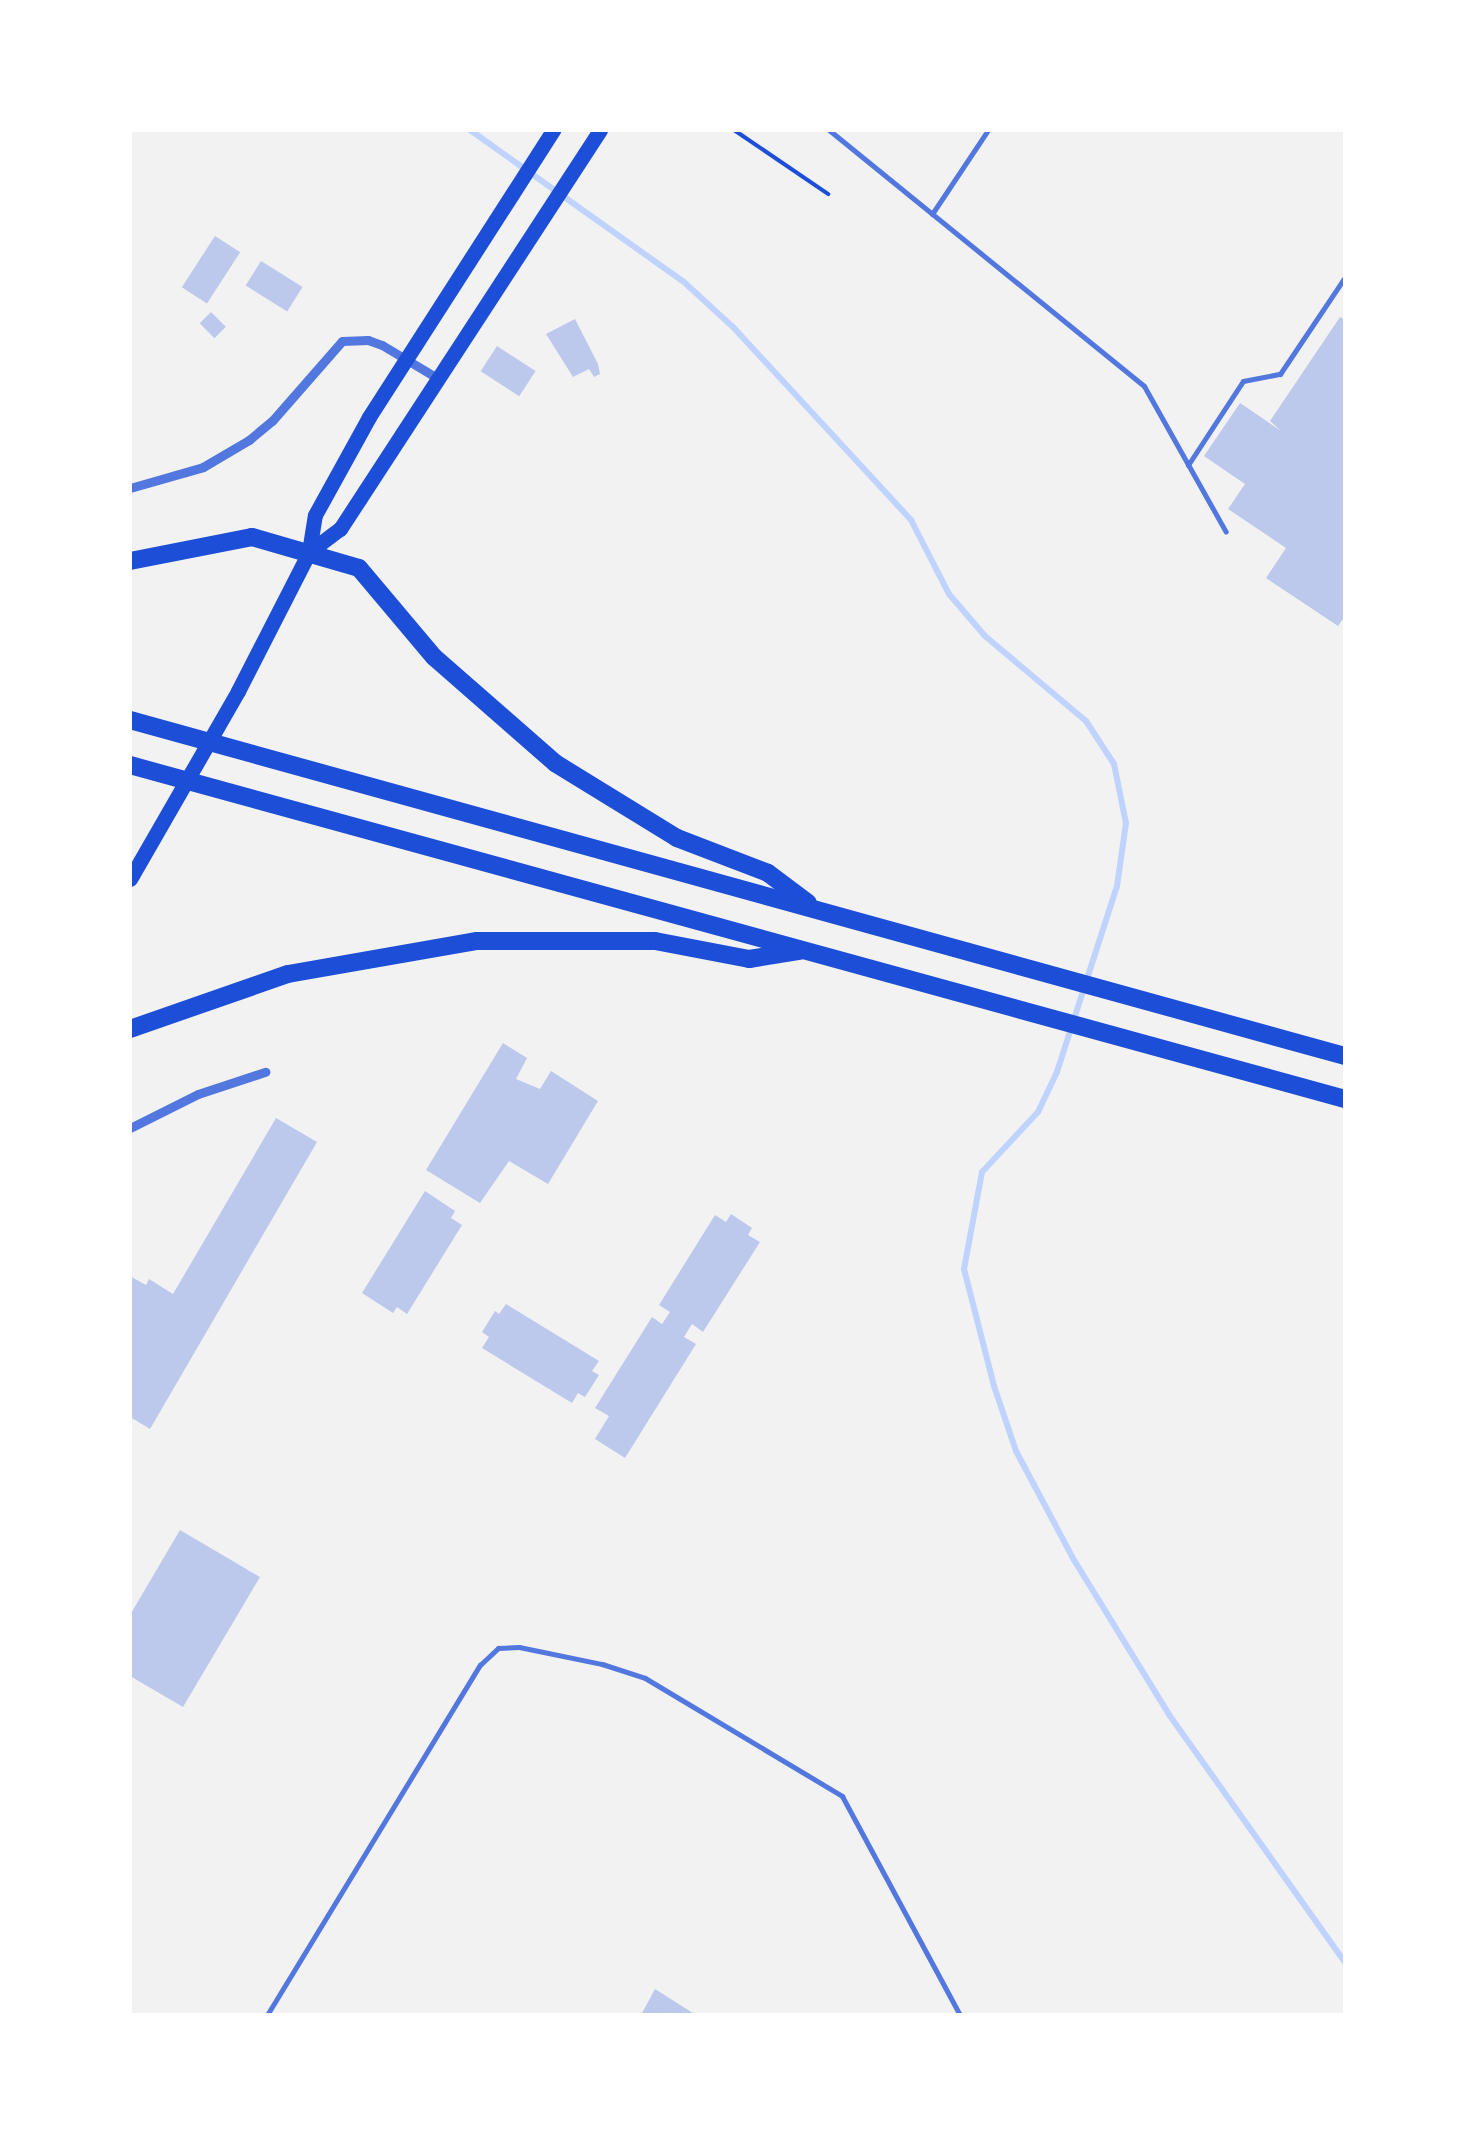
<!DOCTYPE html>
<html>
<head>
<meta charset="utf-8">
<style>
  body { margin:0 }
  #map { position:relative; width:1475px; height:2145px; overflow:hidden; background:#f2f2f2; font-family:Literata,serif }
  div>[style] { position:absolute }
  [style*='--x'] { left:calc(var(--x)*1px); top:calc(var(--y)*1px); width:calc(var(--w)*1px); rotate:calc(var(--a)*1deg) }
  .stream>* { height:6px; margin:-3px; padding:0 3px; transform-origin:3px; border-radius:3px; background:#bfd3fe }
  .building>* { inset:0; background:#bdc9ec; transform-origin:0 0 }
  .path>* { height:4px; margin:-2px; padding:0 2px; transform-origin:2px; border-radius:2px; background:#1d4ed8 }
  .service>* { height:5px; margin:-2.5px; padding:0 2.5px; transform-origin:2.5px; border-radius:2.5px; background:#5277de }
  .minor>* { height:9px; margin:-4.5px; padding:0 4.5px; transform-origin:4.5px; border-radius:4.5px; background:#5277de }
  .primary>* { height:15px; margin:-7.5px; padding:0 7.5px; transform-origin:7.5px; border-radius:7.5px; background:#1d4ed8 }
  .motorway>* { height:18px; margin:-9px; padding:0 9px; transform-origin:9px; border-radius:9px; background:#1d4ed8 }
  span { translate:-50% -50%; white-space:nowrap; text-align:center; line-height:1.15; -webkit-text-stroke:8px #fff; paint-order:stroke }
  .frame { position:absolute; inset:0; border:132px solid #fff; pointer-events:none }
</style>
</head>
<body>
<div id="map">
  <div class="stream">
    <i style="--x:470;--y:130;--w:262;--a:35.4"></i>
    <i style="--x:684;--y:282;--w:67;--a:42.6"></i>
    <i style="--x:733;--y:327;--w:263;--a:47.3"></i>
    <i style="--x:911;--y:520;--w:83;--a:62.8"></i>
    <i style="--x:949;--y:594;--w:55;--a:49.4"></i>
    <i style="--x:985;--y:636;--w:132;--a:40.1"></i>
    <i style="--x:1086;--y:721;--w:51;--a:56.9"></i>
    <i style="--x:1114;--y:764;--w:60;--a:78.5"></i>
    <i style="--x:1126;--y:823;--w:64;--a:98.1"></i>
    <i style="--x:1117;--y:886;--w:195;--a:107.9"></i>
    <i style="--x:1057;--y:1072;--w:44;--a:115.4"></i>
    <i style="--x:1038;--y:1112;--w:82;--a:133"></i>
    <i style="--x:982;--y:1172;--w:99;--a:100.5"></i>
    <i style="--x:964;--y:1269;--w:121;--a:75.6"></i>
    <i style="--x:994;--y:1386;--w:69;--a:71.3"></i>
    <i style="--x:1016;--y:1451;--w:123;--a:62"></i>
    <i style="--x:1074;--y:1560;--w:183;--a:58.4"></i>
    <i style="--x:1170;--y:1716;--w:302;--a:54.6"></i>
  </div>
  <div class="building">
    <i style="left:215px;top:236px;width:30px;height:61px;rotate:33deg"></i>
    <i style="left:261px;top:261px;width:49px;height:29px;rotate:32deg"></i>
    <i style="left:211px;top:312px;width:21px;height:16px;rotate:45deg"></i>
    <i style="clip-path:polygon(1340px 317px,1345px 320px,1345px 616px,1338px 626px,1266px 578px,1286px 548px,1228px 509px,1245px 484px,1204px 456px,1240px 403px,1281px 431px,1270px 421px)"></i>
    <i style="clip-path:polygon(575px 319px,598px 364px,600px 374px,594px 377px,589px 369px,573px 377px,546px 334px)"></i>
    <i style="left:497px;top:346px;width:46px;height:30px;rotate:33deg"></i>
    <i style="clip-path:polygon(503px 1043px,527px 1058px,516px 1079px,540px 1089px,551px 1071px,598px 1101px,548px 1184px,509px 1161px,480px 1203px,426px 1170px)"></i>
    <i style="clip-path:polygon(276px 1118px,317px 1142px,150px 1429px,130px 1417px,130px 1276px,146px 1285px,149px 1279px,173px 1294px)"></i>
    <i style="clip-path:polygon(425px 1191px,455px 1211px,451px 1218px,462px 1225px,407px 1314px,397px 1307px,393px 1313px,362px 1293px)"></i>
    <i style="clip-path:polygon(731px 1214px,752px 1228px,748px 1235px,760px 1242px,703px 1332px,692px 1324px,684px 1337px,696px 1344px,625px 1458px,595px 1439px,609px 1416px,595px 1408px,652px 1317px,662px 1324px,670px 1312px,659px 1305px,715px 1215px,726px 1222px)"></i>
    <i style="clip-path:polygon(506px 1304px,599px 1361px,592px 1371px,599px 1375px,585px 1397px,578px 1393px,572px 1403px,482px 1348px,489px 1337px,482px 1332px,495px 1311px,499px 1314px)"></i>
    <i style="clip-path:polygon(180px 1530px,260px 1577px,183px 1707px,130px 1676px,130px 1615px)"></i>
    <i style="clip-path:polygon(655px 1989px,696px 2015px,641px 2015px)"></i>
  </div>
  <div class="path">
    <i style="--x:734;--y:130;--w:114;--a:34.2"></i>
  </div>
  <div class="service">
    <i style="--x:829;--y:130;--w:406;--a:39.1"></i>
    <i style="--x:1144;--y:386;--w:167;--a:60.7"></i>
    <i style="--x:932;--y:214;--w:101;--a:-56.3"></i>
    <i style="--x:1188;--y:465;--w:100;--a:-56.8"></i>
    <i style="--x:1243;--y:381;--w:38;--a:-11"></i>
    <i style="--x:1280;--y:374;--w:117;--a:-56.2"></i>
    <i style="--x:267;--y:2015;--w:410;--a:-58.7"></i>
    <i style="--x:480;--y:1665;--w:25;--a:-43"></i>
    <i style="--x:498;--y:1648;--w:21;--a:-3"></i>
    <i style="--x:519;--y:1647;--w:85;--a:11.6"></i>
    <i style="--x:602;--y:1664;--w:45;--a:18"></i>
    <i style="--x:645;--y:1678;--w:230;--a:30.9"></i>
    <i style="--x:842;--y:1796;--w:249;--a:61.7"></i>
  </div>
  <div class="minor">
    <i style="--x:130;--y:488;--w:76;--a:-16"></i>
    <i style="--x:203;--y:467;--w:53;--a:-30.4"></i>
    <i style="--x:249;--y:440;--w:30;--a:-40"></i>
    <i style="--x:272;--y:421;--w:106;--a:-48.8"></i>
    <i style="--x:342;--y:341;--w:26;--a:-2"></i>
    <i style="--x:368;--y:340;--w:15;--a:20"></i>
    <i style="--x:382;--y:345;--w:66;--a:30.8"></i>
    <i style="--x:130;--y:1128;--w:76;--a:-26.6"></i>
    <i style="--x:198;--y:1094;--w:71;--a:-18.2"></i>
  </div>
  <div class="primary">
    <i style="--x:309;--y:552;--w:39;--a:-37"></i>
    <i style="--x:340;--y:529;--w:476;--a:-56.9"></i>
    <i style="--x:130;--y:879;--w:217;--a:-60.1"></i>
    <i style="--x:238;--y:691;--w:156;--a:-62.9"></i>
    <i style="--x:309;--y:552;--w:37;--a:-81"></i>
    <i style="--x:315;--y:515;--w:112;--a:-61.1"></i>
    <i style="--x:369;--y:417;--w:341;--a:-57.3"></i>
  </div>
  <div class="motorway">
    <i style="--x:130;--y:561;--w:124;--a:-11.1"></i>
    <i style="--x:252;--y:537;--w:111;--a:16.2"></i>
    <i style="--x:359;--y:568;--w:116;--a:49.9"></i>
    <i style="--x:434;--y:657;--w:161;--a:41.2"></i>
    <i style="--x:555;--y:763;--w:143;--a:31.6"></i>
    <i style="--x:677;--y:838;--w:97;--a:21"></i>
    <i style="--x:768;--y:873;--w:50;--a:36.9"></i>
    <i style="--x:130;--y:720;--w:1261;--a:15.46"></i>
    <i style="--x:130;--y:765;--w:1260;--a:15.37"></i>
    <i style="--x:130;--y:1029;--w:167;--a:-19.2"></i>
    <i style="--x:288;--y:974;--w:192;--a:-9.9"></i>
    <i style="--x:477;--y:941;--w:178;--a:0"></i>
    <i style="--x:655;--y:941;--w:96;--a:10.8"></i>
    <i style="--x:749;--y:959;--w:51;--a:-9.1"></i>
  </div>
  <div class="frame"></div>
</div>
</body>
</html>
